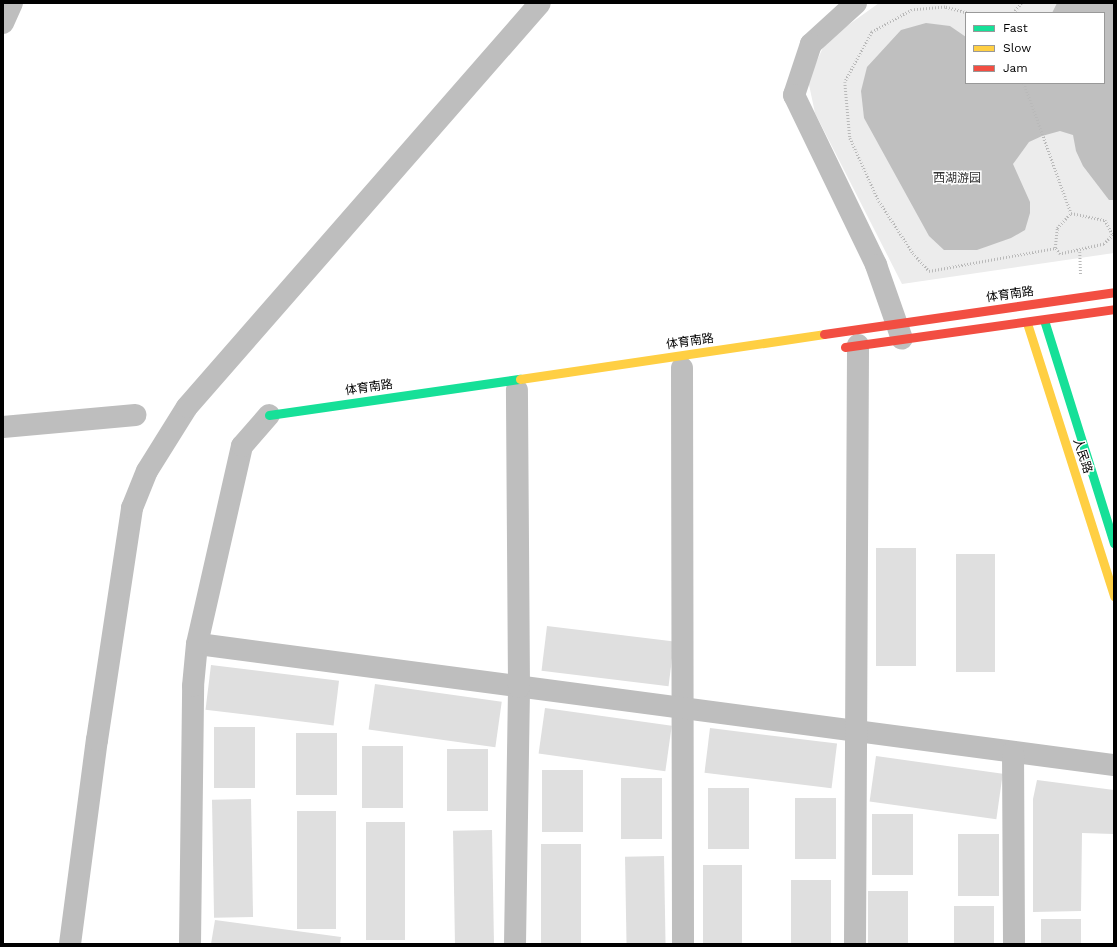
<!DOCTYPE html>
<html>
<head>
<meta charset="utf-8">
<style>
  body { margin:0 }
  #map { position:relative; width:1117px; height:947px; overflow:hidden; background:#fff; font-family:"Work Sans","Noto Sans SC",sans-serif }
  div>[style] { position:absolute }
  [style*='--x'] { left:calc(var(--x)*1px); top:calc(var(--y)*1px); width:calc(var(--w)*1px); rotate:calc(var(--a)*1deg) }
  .green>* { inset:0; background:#ececec }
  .water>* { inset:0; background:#bfbfbf }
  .building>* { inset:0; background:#dfdfdf; transform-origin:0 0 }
  .path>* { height:2.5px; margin-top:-1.25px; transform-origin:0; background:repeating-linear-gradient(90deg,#b9b9b9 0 1px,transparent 0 3px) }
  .street>* { height:22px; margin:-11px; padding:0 11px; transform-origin:11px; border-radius:11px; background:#bebebe }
  .fast>* { height:9px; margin:-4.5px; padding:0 4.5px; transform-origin:4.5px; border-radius:4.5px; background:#16e098 }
  .slow>* { height:9px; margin:-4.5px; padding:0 4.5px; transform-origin:4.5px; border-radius:4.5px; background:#ffcf43 }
  .jam>* { height:9px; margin:-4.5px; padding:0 4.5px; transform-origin:4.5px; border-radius:4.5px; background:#f24e42 }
  span { translate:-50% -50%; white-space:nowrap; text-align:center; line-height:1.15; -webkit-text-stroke:3px #fff; paint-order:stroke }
  .park-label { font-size:12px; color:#333 }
  .street-label { font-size:12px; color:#000 }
  .frame { position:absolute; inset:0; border:4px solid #000; pointer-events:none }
  .legend { position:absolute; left:965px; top:12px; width:140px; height:72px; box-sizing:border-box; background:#fff; border:1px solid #999; margin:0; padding:5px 7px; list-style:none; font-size:12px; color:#000 }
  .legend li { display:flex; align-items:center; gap:8px; height:20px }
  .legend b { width:20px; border:1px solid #999 }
</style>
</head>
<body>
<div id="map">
  <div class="green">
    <i style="clip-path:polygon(evenodd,879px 3px,1114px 3px,1114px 253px,902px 284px,815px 113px,808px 80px,826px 41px,879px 3px,966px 13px,1104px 13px,1104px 83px,966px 83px,966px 13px)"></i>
  </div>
  <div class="water">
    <i style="clip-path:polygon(1057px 3px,1114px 3px,1114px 200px,1109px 200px,1083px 166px,1076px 151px,1073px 135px,1060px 131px,1042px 136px,1029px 142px,1013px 164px,1030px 202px,1030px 213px,1025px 230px,1011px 238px,977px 250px,944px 250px,929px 236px,864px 118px,861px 91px,867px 67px,901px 30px,926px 23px,950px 26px,966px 37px,966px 83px,1104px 83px,1104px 13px,1052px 13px)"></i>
  </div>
  <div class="building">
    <i style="left:916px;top:548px;width:118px;height:40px;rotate:90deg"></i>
    <i style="left:956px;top:554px;width:39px;height:118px"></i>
    <i style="left:547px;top:626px;width:128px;height:45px;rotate:7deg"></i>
    <i style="left:211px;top:665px;width:129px;height:45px;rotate:7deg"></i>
    <i style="left:375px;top:684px;width:128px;height:46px;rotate:8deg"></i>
    <i style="left:545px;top:708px;width:128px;height:46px;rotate:8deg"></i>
    <i style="left:214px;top:727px;width:41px;height:61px"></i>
    <i style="left:710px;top:728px;width:128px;height:45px;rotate:7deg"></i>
    <i style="left:296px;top:733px;width:41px;height:62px"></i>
    <i style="left:362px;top:746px;width:41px;height:62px"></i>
    <i style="left:447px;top:749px;width:41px;height:62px"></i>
    <i style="left:876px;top:756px;width:128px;height:46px;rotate:8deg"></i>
    <i style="left:542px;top:770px;width:41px;height:62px"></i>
    <i style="left:621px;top:778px;width:41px;height:61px"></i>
    <i style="clip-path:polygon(1037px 780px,1114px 790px,1114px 834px,1082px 833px,1081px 911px,1033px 912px,1033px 799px)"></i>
    <i style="left:708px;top:788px;width:41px;height:61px"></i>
    <i style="left:795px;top:798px;width:41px;height:61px"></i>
    <i style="left:251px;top:799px;width:118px;height:39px;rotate:89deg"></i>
    <i style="left:297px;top:811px;width:39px;height:118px"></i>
    <i style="left:872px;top:814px;width:41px;height:61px"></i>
    <i style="left:366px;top:822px;width:39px;height:118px"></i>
    <i style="left:492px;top:830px;width:114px;height:39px;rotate:89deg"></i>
    <i style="left:999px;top:834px;width:62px;height:41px;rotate:90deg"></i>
    <i style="left:541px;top:844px;width:40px;height:100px"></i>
    <i style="left:664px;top:856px;width:88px;height:39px;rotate:89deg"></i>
    <i style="left:703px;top:865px;width:39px;height:79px"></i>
    <i style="left:831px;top:880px;width:64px;height:40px;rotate:90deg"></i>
    <i style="left:908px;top:891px;width:53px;height:40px;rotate:90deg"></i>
    <i style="left:954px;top:906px;width:40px;height:38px"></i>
    <i style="left:1041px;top:919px;width:40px;height:25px"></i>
    <i style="clip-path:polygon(215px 920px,341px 937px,340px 944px,211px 944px)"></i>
  </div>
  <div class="path">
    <i style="--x:967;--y:13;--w:23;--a:-165"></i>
    <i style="--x:945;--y:7;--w:33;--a:175"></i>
    <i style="--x:912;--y:10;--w:46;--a:151.2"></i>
    <i style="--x:872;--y:32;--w:57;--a:118.4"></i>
    <i style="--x:845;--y:82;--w:56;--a:84.9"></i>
    <i style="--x:850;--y:138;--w:69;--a:65.3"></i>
    <i style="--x:879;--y:201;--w:62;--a:56.8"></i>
    <i style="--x:913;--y:253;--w:24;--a:48"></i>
    <i style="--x:929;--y:271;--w:128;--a:-10.3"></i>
    <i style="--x:1013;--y:13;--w:13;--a:-51"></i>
    <i style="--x:1024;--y:83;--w:138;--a:70.1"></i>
    <i style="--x:1071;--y:213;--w:35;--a:12"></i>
    <i style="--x:1105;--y:220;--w:17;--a:62"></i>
    <i style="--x:1113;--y:235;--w:13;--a:135"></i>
    <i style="--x:1104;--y:244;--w:45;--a:167.2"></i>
    <i style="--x:1060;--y:254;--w:8;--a:-130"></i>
    <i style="--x:1055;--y:248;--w:20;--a:-84"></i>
    <i style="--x:1057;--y:228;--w:21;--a:-47"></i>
    <i style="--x:1080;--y:252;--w:23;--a:88"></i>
  </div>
  <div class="street">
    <i style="--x:856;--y:3;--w:61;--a:137.7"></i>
    <i style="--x:811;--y:44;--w:54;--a:108.4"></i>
    <i style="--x:794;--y:95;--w:189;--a:64.2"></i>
    <i style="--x:876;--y:265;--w:78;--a:70.6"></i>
    <i style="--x:3;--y:23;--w:22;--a:-66"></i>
    <i style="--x:682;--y:368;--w:576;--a:89.9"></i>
    <i style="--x:3;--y:427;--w:133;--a:-5.2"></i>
    <i style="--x:206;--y:645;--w:916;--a:7.53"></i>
    <i style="--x:1013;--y:752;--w:192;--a:89.7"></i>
    <i style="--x:70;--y:944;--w:206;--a:-82.5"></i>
    <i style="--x:97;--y:740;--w:235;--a:-81.4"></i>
    <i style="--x:132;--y:508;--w:40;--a:-68"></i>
    <i style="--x:147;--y:471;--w:75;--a:-58"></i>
    <i style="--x:187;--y:407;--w:536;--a:-48.85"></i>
    <i style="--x:190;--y:944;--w:258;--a:-89.3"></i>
    <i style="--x:193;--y:686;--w:42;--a:-84.6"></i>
    <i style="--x:197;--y:644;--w:203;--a:-77.2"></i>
    <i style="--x:242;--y:446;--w:41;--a:-48.9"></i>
    <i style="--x:515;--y:944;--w:257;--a:-89.1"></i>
    <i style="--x:519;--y:687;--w:297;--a:-90.4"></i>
    <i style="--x:855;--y:944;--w:599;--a:-89.71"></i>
  </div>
  <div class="fast">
    <i style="--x:1044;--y:320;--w:234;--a:72.6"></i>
    <i style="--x:269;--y:415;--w:254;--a:-8.2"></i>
  </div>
  <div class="slow">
    <i style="--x:1027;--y:323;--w:287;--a:72.3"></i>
    <i style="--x:520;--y:379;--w:307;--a:-8.4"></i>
  </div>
  <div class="jam">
    <i style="--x:824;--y:334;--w:293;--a:-8.2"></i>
    <i style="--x:845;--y:347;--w:272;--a:-8"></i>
  </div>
  <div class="park-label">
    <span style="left:957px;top:179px">西湖游园</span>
  </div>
  <div class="street-label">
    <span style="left:1010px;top:295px;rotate:-8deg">体育南路</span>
    <span style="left:690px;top:342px;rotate:-8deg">体育南路</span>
    <span style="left:369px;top:388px;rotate:-8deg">体育南路</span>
    <span style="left:1082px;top:456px;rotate:72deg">人民路</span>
  </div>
  <div class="frame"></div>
  <ul class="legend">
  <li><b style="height:5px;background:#16e098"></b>Fast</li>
  <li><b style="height:5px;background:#ffcf43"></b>Slow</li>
  <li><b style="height:5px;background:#f24e42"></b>Jam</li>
  </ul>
</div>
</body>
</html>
